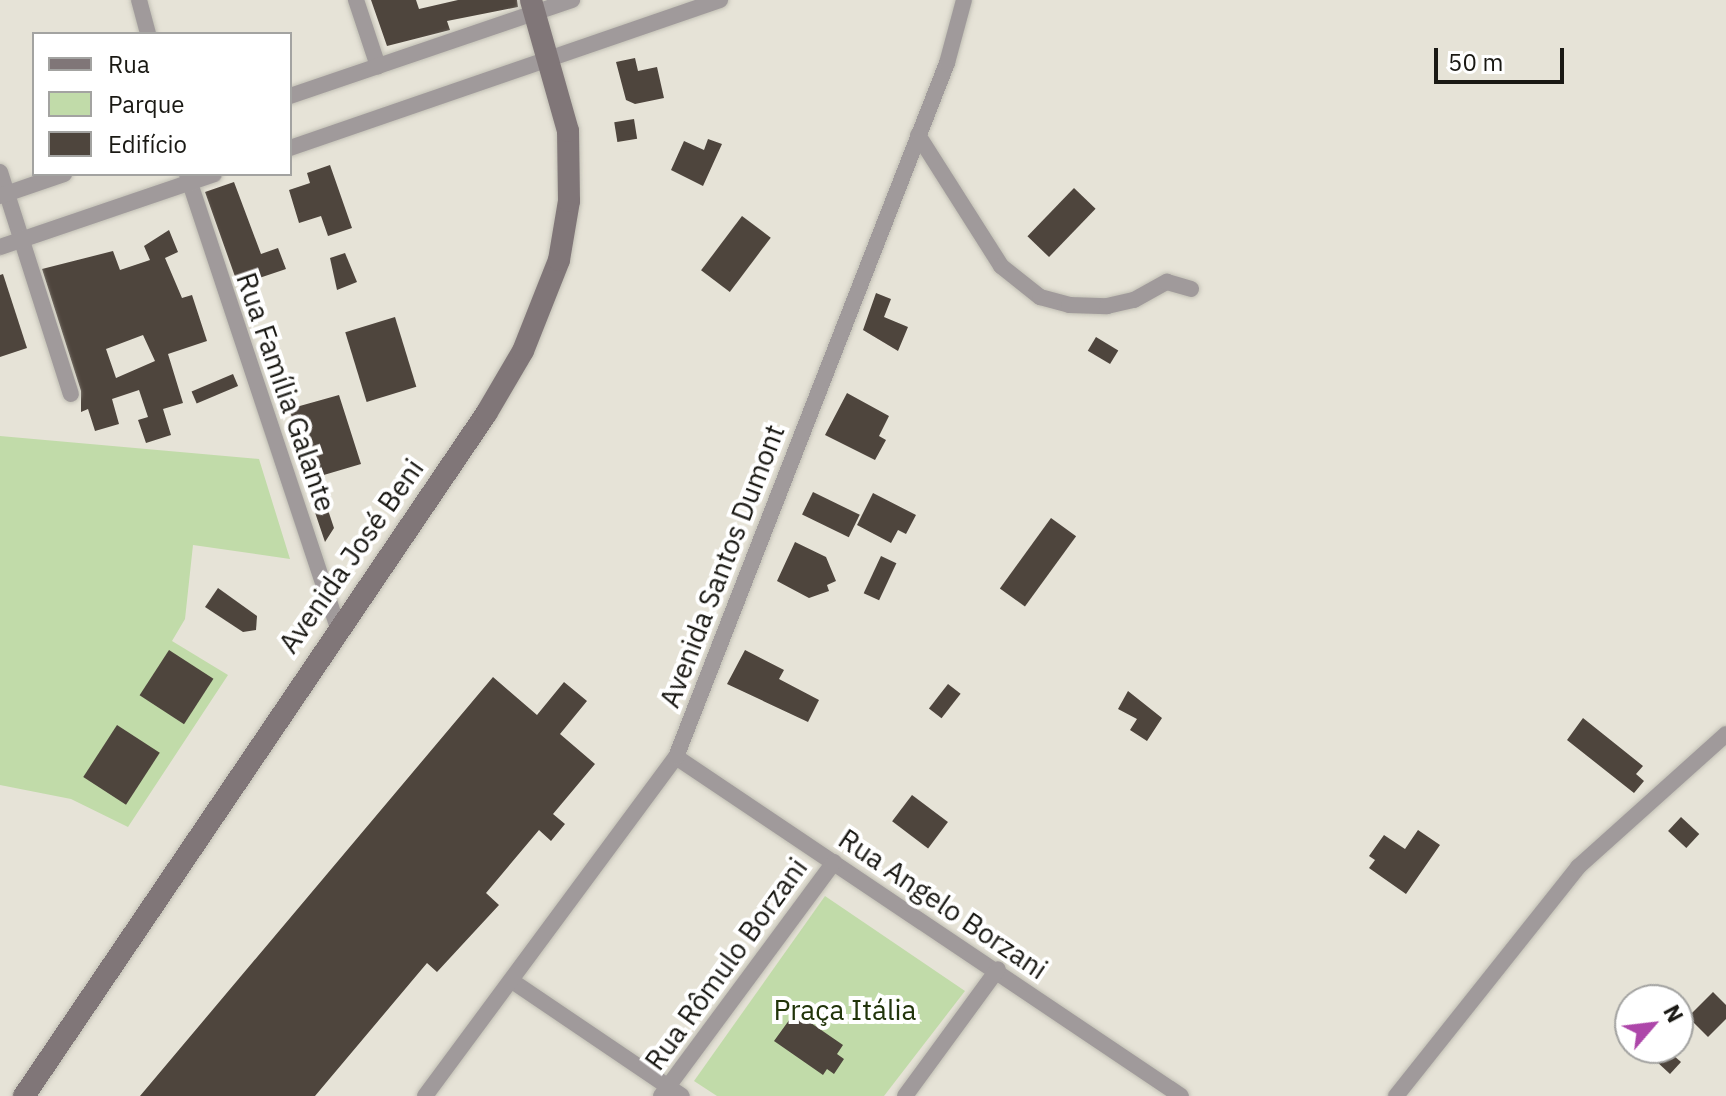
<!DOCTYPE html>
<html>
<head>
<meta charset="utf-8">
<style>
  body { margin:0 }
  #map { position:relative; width:1726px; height:1096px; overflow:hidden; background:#e6e3d7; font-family:"IBM Plex Sans",sans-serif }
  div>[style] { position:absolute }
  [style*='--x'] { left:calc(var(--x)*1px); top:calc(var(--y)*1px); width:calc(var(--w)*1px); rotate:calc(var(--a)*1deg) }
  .green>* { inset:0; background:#c1dba9 }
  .building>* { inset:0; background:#4e453d; transform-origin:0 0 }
  .roads { filter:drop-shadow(0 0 2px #c1bfb4) drop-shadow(0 0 2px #c1bfb4) }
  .street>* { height:16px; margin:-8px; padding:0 8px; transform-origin:8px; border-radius:8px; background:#a09a9b }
  .secondary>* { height:22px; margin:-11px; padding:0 11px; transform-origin:11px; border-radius:11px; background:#807678 }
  span { translate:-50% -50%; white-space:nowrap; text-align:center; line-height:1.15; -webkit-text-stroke:8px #fff; paint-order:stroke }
  .street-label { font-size:28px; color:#1a1914 }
  .park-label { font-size:28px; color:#21340a }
  .legend { position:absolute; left:32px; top:32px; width:260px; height:144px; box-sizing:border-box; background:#fff; border:2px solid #a3a3a1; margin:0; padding:10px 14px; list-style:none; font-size:24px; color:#1a1914 }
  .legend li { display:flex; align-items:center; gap:16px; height:40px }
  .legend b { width:40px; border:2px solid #a3a3a1 }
  .north { position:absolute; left:1614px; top:984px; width:80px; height:80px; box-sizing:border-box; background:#fff; border:2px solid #a3a3a1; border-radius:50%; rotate:62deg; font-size:22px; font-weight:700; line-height:32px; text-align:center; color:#1a1914 }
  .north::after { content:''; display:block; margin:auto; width:28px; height:36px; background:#ad46a9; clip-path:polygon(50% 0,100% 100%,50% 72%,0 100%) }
  .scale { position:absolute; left:1434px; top:48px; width:130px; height:36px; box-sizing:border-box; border:4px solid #1a1914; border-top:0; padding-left:10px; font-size:24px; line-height:28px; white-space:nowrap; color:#1a1914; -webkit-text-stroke:6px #fff; paint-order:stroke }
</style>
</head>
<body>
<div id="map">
  <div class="green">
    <i style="clip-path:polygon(0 436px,259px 459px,290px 559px,193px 545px,185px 619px,172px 641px,228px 675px,128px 827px,71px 799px,0 785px)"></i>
    <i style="clip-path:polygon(825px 896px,965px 991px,884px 1096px,717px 1096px,694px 1081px)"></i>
  </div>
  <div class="building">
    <i style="clip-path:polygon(371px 0,416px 0,419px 9px,458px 0,517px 0,518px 7px,447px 21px,450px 30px,387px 46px)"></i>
    <i style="clip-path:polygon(635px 58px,638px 71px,657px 67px,664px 98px,635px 104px,626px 100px,616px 62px)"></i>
    <i style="left:634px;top:119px;width:20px;height:20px;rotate:81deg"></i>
    <i style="clip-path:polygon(708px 139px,722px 144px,703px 186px,671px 170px,684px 141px,704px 150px)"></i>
    <i style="clip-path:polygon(330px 165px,352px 228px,328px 236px,321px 216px,299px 223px,289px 190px,310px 183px,307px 173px)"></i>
    <i style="clip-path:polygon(234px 182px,261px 254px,278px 248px,286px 269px,238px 285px,205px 192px)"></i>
    <i style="left:1074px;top:188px;width:30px;height:67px;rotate:44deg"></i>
    <i style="left:742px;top:216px;width:36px;height:68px;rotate:37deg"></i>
    <i style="clip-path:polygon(evenodd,169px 230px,178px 252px,165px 258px,182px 298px,192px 295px,207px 341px,168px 354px,183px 403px,163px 409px,171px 435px,146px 443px,138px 420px,148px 417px,139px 390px,112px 399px,119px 424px,95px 431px,88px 409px,81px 412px,81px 391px,42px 269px,113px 251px,120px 270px,150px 260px,144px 246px,169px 230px,143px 335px,155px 361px,116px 378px,106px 349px,143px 335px)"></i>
    <i style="clip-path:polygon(345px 253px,357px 282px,337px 290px,330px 258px)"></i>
    <i style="clip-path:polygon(3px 274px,27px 348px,0 357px,0 275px)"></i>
    <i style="clip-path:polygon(876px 293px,891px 299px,884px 317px,908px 327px,898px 351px,863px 330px)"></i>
    <i style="left:395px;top:317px;width:73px;height:52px;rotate:73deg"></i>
    <i style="left:1096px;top:337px;width:26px;height:16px;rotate:31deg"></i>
    <i style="left:233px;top:374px;width:13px;height:45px;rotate:67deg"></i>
    <i style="clip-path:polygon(847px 393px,889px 416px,879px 436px,886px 440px,875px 460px,825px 435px)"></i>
    <i style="clip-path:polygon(339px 395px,361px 464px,317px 477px,334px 528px,325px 542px,302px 474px,311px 471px,289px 409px)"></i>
    <i style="left:813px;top:492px;width:52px;height:25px;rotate:26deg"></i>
    <i style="clip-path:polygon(873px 493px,916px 515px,906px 534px,898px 530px,891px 543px,857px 525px)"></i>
    <i style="left:1051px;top:518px;width:31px;height:87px;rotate:36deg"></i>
    <i style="clip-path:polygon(795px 542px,826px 557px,836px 581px,827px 585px,829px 591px,809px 598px,777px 581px)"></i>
    <i style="left:881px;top:556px;width:17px;height:41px;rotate:25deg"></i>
    <i style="clip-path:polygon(218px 588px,257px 616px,256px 630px,243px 632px,205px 607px)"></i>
    <i style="left:169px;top:650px;width:53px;height:54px;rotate:33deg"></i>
    <i style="clip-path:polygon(745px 650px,784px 670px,779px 679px,819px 700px,808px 722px,727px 684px)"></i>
    <i style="clip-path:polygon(493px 677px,537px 715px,564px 682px,587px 701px,560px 734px,595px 764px,553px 814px,565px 824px,551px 841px,539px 830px,486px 893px,499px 905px,437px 972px,427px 963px,315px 1096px,140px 1096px)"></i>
    <i style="left:948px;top:684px;width:16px;height:31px;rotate:38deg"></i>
    <i style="clip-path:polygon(1128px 691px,1162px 718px,1147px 741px,1130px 730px,1137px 719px,1118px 709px)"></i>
    <i style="clip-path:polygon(1583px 718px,1643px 766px,1636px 774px,1644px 781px,1634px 793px,1567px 740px)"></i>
    <i style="left:117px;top:725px;width:51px;height:62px;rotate:33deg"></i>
    <i style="left:912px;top:795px;width:45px;height:33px;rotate:37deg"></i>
    <i style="left:1681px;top:817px;width:25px;height:19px;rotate:43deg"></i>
    <i style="clip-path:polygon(1418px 830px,1440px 845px,1406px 894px,1369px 868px,1375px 860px,1369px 856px,1384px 835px,1405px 849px)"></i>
    <i style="clip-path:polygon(1713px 992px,1726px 1005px,1726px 1019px,1708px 1037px,1688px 1017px)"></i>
    <i style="clip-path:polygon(795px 1012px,843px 1045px,837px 1054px,844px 1059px,834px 1074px,827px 1069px,823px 1075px,774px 1041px)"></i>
    <i style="clip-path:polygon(1642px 1048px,1665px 1048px,1681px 1062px,1670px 1074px)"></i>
  </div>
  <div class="roads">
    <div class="street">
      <i style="--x:139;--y:0;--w:35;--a:75"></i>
      <i style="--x:356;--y:0;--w:70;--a:71.6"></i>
      <i style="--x:290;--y:96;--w:298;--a:-18.8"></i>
      <i style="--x:918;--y:135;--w:155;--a:57.6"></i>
      <i style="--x:1001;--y:266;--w:50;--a:38.5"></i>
      <i style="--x:1040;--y:297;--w:30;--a:15"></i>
      <i style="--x:1069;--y:305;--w:38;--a:2"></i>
      <i style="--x:1107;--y:306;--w:28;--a:-13"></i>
      <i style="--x:1134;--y:300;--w:38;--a:-29"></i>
      <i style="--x:1167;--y:282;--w:25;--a:16"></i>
      <i style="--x:290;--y:148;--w:455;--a:-19"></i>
      <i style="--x:0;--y:172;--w:233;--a:72.3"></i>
      <i style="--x:187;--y:174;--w:478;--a:71.6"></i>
      <i style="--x:0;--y:196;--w:68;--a:-19"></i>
      <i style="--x:0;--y:247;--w:226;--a:-18.8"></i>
      <i style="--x:676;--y:757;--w:608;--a:33.87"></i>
      <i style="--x:512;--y:981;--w:205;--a:34.1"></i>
      <i style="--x:425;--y:1096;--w:422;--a:-53.5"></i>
      <i style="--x:676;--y:757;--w:745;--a:-68.67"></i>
      <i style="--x:947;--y:63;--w:65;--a:-74.9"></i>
      <i style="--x:661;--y:1096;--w:291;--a:-53.5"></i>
      <i style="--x:905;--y:1096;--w:157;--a:-53.8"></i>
      <i style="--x:1396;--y:1096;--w:293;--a:-51.5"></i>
      <i style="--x:1578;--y:867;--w:199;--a:-41.9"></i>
    </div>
    <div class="secondary">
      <i style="--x:24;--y:1096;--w:824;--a:-55.89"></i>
      <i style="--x:486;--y:414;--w:73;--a:-59.6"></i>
      <i style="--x:523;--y:351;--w:98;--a:-68.4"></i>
      <i style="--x:559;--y:260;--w:60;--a:-80.4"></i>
      <i style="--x:569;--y:201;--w:70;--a:-90.8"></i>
      <i style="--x:568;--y:131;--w:136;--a:-105.8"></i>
    </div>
  </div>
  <div class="street-label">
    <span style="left:286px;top:392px;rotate:71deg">Rua Família Galante</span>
    <span style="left:351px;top:556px;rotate:-55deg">Avenida José Beni</span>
    <span style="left:722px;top:566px;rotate:-69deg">Avenida Santos Dumont</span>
    <span style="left:943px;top:904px;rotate:34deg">Rua Angelo Borzani</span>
    <span style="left:726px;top:964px;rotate:-54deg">Rua Rômulo Borzani</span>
  </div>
  <div class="park-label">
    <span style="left:845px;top:1010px">Praça Itália</span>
  </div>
  <ul class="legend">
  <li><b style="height:10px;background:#807678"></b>Rua</li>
  <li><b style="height:22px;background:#c1dba9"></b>Parque</li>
  <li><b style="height:22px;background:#4e453d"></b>Edifício</li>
  </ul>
  <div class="north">N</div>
  <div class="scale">50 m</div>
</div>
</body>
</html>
